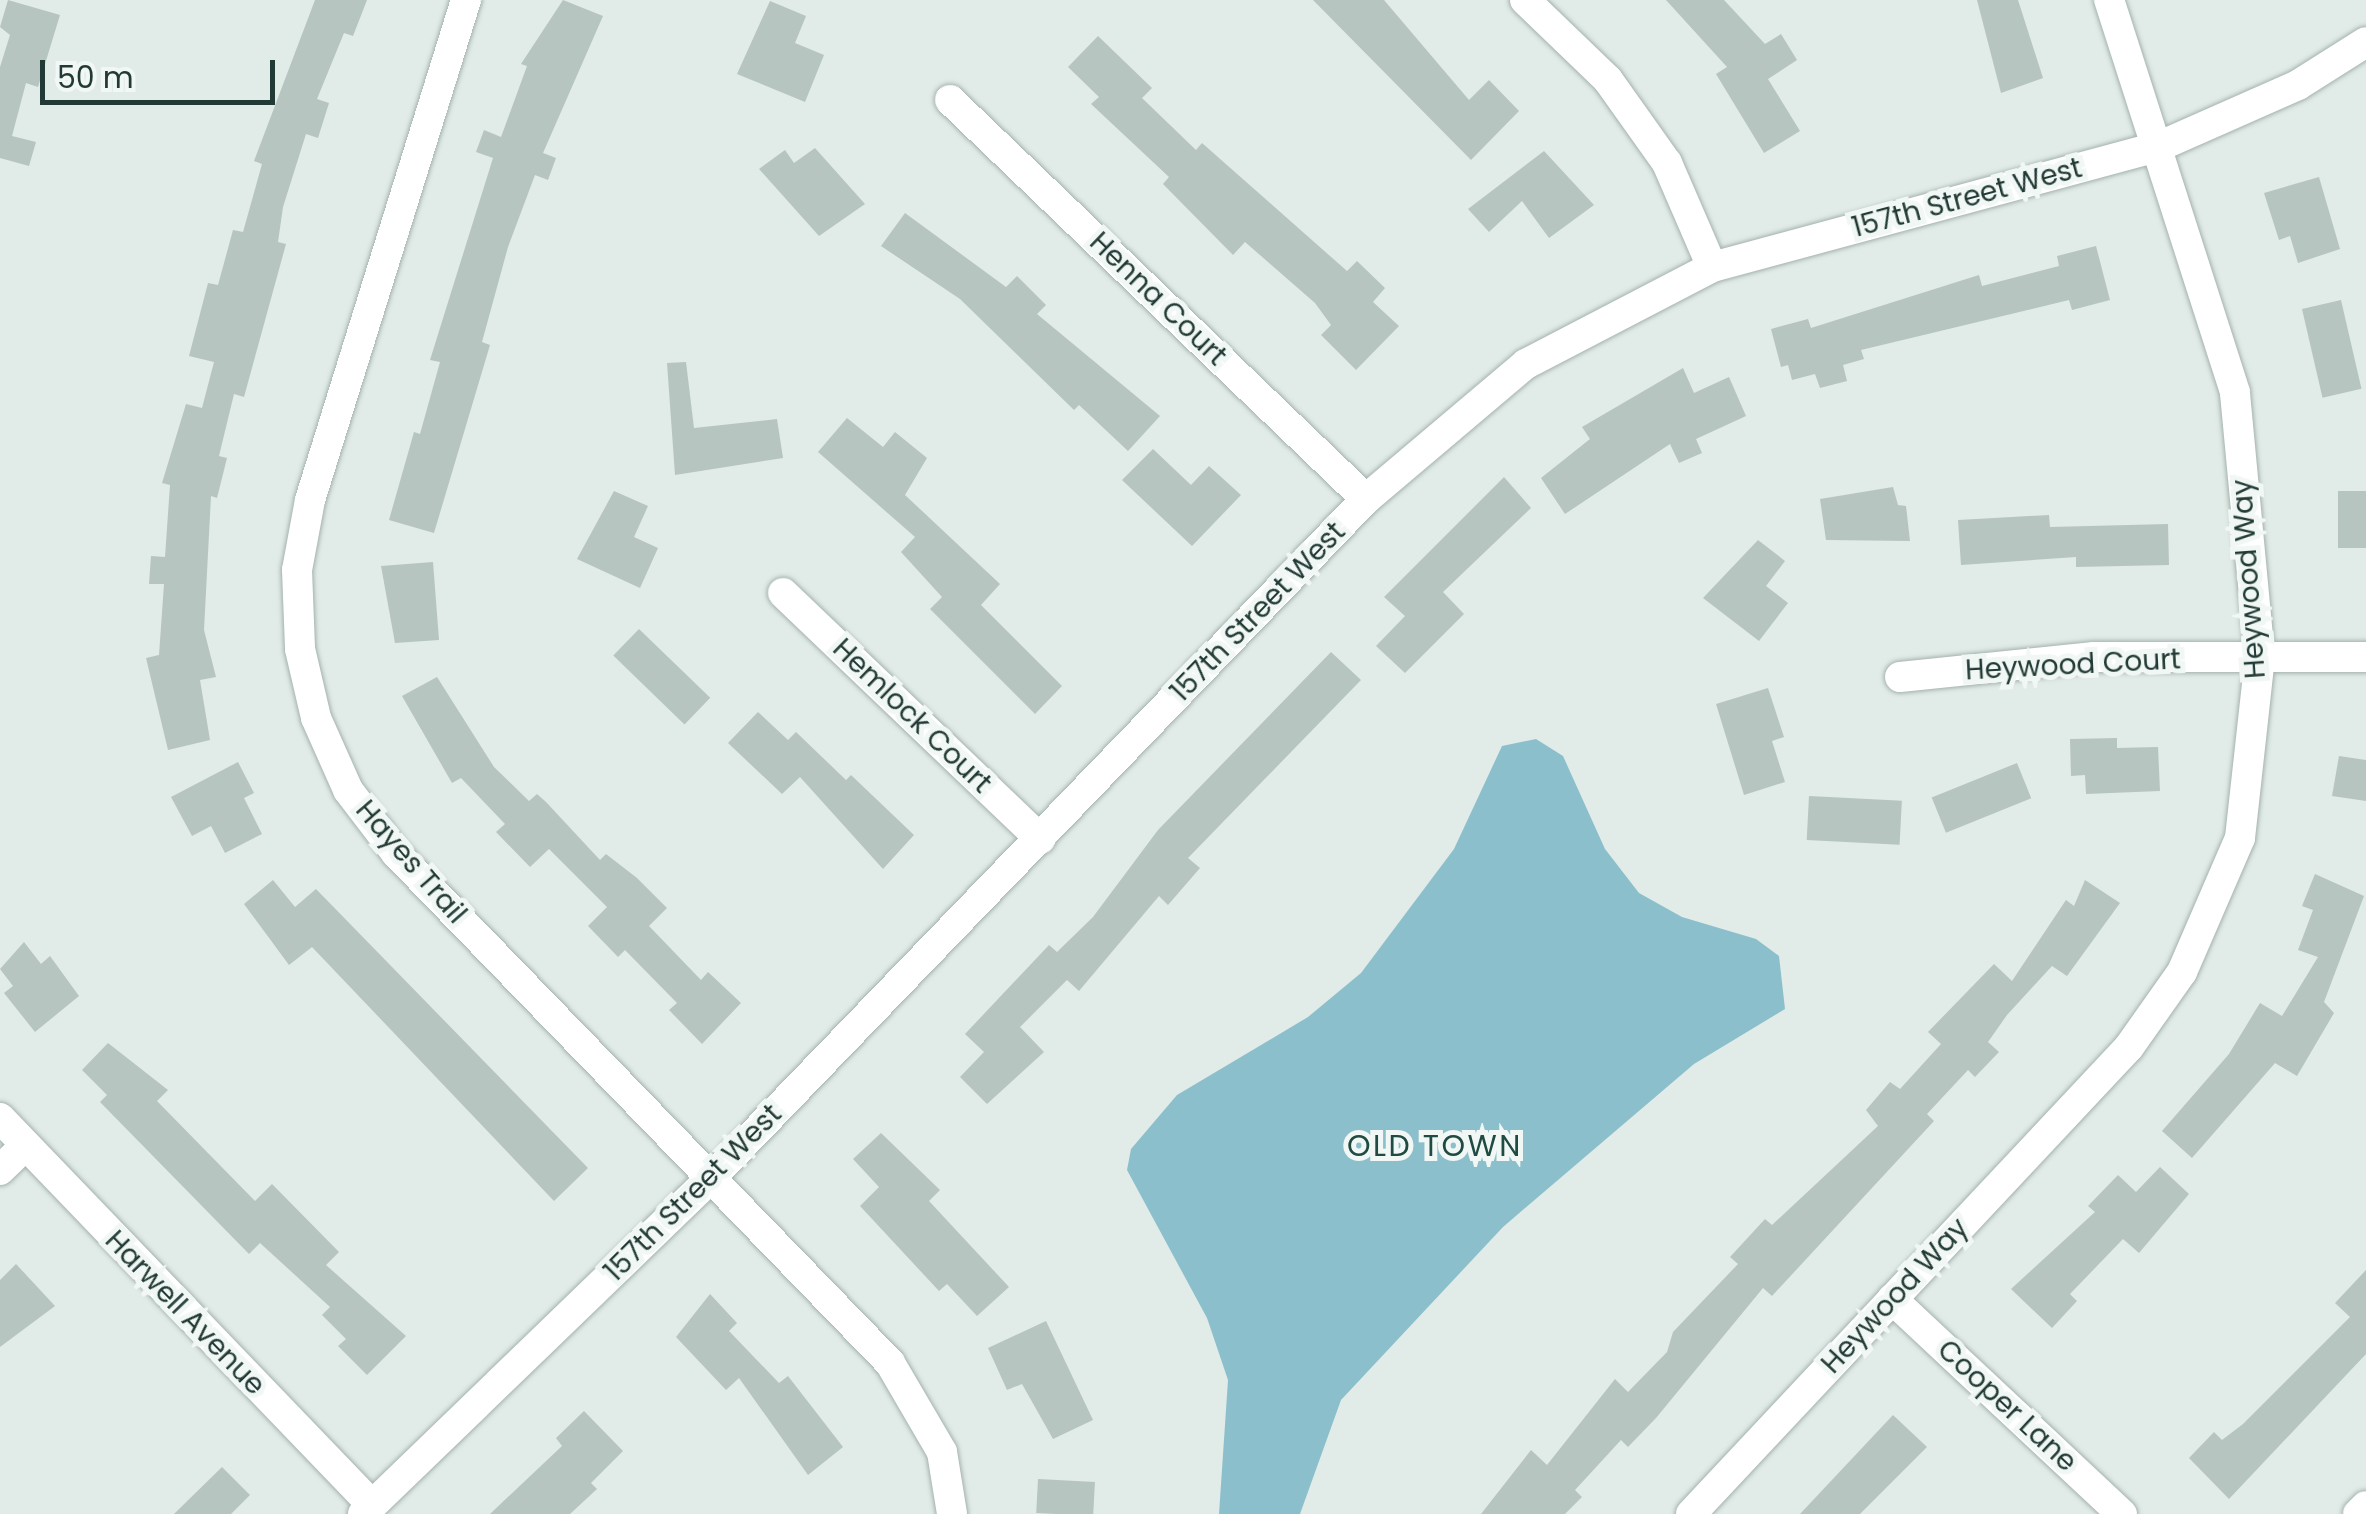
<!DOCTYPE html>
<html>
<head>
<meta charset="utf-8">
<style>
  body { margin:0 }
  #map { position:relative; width:2366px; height:1514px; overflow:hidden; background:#e1ebe7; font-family:Poppins,sans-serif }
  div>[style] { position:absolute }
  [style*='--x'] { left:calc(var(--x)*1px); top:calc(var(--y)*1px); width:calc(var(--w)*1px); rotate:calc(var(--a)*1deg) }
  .water>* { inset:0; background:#8cbfcc }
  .building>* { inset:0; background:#b6c5c0; transform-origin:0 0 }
  .roads { filter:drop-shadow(0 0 2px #a4b2ae) drop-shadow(0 0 2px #a4b2ae) }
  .minor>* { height:30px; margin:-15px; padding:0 15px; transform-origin:15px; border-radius:15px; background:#fff }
  .tertiary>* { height:30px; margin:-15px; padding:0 15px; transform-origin:15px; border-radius:15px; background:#fff }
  span { translate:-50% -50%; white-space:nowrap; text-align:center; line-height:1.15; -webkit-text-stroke:10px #f1f7f5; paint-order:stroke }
  .street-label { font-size:28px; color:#223a35 }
  .neighbourhood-label { font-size:30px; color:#204b42; letter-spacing:2.5px }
  .scale { position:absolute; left:40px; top:60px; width:235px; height:45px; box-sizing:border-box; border:5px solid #223a35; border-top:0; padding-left:12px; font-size:30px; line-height:35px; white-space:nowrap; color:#223a35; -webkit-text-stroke:8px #f1f7f5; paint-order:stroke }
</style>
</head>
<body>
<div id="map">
  <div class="water">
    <i style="clip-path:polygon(1536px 739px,1563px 756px,1605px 849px,1639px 893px,1682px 917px,1756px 939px,1779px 956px,1785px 1009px,1694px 1064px,1503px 1227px,1341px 1400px,1300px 1514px,1219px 1514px,1228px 1380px,1207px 1318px,1127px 1170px,1131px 1149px,1177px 1095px,1308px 1017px,1361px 973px,1454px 849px,1502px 746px)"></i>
  </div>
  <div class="building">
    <i style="clip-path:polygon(8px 0,60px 15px,38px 87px,26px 83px,12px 136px,36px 142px,29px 166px,0 158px,0 67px,10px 35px,0 27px)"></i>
    <i style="clip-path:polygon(315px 0,367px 0,353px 36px,344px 33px,317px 99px,329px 103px,318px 138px,306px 134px,283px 207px,278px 242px,286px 244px,244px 397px,234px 394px,219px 456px,227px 458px,217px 498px,211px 496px,204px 630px,216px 677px,200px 680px,210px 740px,168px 750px,146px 658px,159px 655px,164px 584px,149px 584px,151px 556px,165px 557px,170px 485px,162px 483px,186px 404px,202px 408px,214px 362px,189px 356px,208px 283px,218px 285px,233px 230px,243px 232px,262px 164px,254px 161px)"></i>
    <i style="clip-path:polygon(563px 0,603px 16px,543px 153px,556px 158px,548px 180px,535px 175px,508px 247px,482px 342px,490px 345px,434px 533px,389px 520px,414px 432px,420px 434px,440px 362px,430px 360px,493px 158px,476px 152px,484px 130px,501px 137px,527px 66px,521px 64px)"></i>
    <i style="clip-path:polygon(1313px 0,1384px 0,1469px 100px,1489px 80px,1519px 111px,1471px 160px)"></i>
    <i style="clip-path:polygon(1666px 0,1724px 0,1765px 44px,1781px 34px,1797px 60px,1768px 79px,1800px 131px,1764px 153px,1716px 74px,1727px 67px)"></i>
    <i style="clip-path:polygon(1977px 0,2018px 0,2043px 78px,2001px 93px)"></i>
    <i style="clip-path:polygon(770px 1px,806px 16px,795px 43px,824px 55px,805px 102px,737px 74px)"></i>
    <i style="clip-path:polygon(1098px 36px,1152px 88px,1142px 98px,1196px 150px,1202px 143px,1347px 271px,1357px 261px,1385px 288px,1373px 302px,1399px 326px,1356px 370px,1321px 335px,1331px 325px,1315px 303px,1245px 242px,1233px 255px,1163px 184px,1169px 177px,1091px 104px,1099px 97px,1068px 67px)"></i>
    <i style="clip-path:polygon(815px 148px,865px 204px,819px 236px,759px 169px,785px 150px,794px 163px)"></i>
    <i style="clip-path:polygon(1544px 151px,1594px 205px,1549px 238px,1522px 201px,1489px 232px,1468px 209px)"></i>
    <i style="clip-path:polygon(2319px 177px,2340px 249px,2298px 263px,2290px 236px,2279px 240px,2264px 193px)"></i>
    <i style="clip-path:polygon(905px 213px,1006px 287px,1017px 276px,1046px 305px,1037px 314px,1160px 416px,1128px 451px,1079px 405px,1074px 410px,960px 299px,881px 246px)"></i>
    <i style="clip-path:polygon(2096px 246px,2110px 300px,2072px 310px,2069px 300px,1861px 350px,1864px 359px,1843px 365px,1847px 381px,1820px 388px,1815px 374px,1792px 380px,1788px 365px,1781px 367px,1771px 329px,1808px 319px,1811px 328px,1979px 275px,1982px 286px,2059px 266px,2057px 256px)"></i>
    <i style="left:2341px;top:300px;width:91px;height:40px;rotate:77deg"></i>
    <i style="clip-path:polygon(686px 362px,694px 428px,777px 419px,783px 458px,675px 475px,667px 363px)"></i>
    <i style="clip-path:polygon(1683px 368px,1694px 393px,1729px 377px,1746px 416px,1696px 439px,1702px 453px,1679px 463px,1670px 444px,1565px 514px,1541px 478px,1590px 439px,1582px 427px)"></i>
    <i style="clip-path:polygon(847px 418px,883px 447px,895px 432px,927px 458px,905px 495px,1000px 584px,981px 605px,1062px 686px,1035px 714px,930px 609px,942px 597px,901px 552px,915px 537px,818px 452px)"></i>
    <i style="clip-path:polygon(1153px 449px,1191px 485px,1209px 466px,1241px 495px,1192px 546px,1122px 480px)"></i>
    <i style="clip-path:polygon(1504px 477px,1531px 508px,1443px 592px,1464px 614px,1405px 673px,1376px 646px,1405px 616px,1384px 597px)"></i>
    <i style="clip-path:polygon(1893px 487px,1898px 505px,1906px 506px,1910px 541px,1826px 540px,1820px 499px)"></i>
    <i style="clip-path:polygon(614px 491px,648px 506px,634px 537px,658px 548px,640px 588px,577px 559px)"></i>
    <i style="left:2366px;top:491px;width:57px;height:28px;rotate:90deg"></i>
    <i style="clip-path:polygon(2049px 515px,2050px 527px,2168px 524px,2169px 565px,2076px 567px,2076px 557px,1961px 565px,1958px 520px)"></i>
    <i style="clip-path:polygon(1758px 540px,1785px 561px,1766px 586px,1788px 603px,1759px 641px,1703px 598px)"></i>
    <i style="clip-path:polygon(433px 562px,439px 640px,395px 643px,381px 566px)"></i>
    <i style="left:639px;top:629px;width:99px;height:37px;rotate:44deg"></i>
    <i style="clip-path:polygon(1331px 652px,1361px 680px,1188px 858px,1200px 868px,1168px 905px,1159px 896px,1079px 991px,1067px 980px,1020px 1027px,1044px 1052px,987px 1104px,960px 1077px,984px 1052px,965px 1034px,1049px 945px,1057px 952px,1093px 917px,1158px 830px)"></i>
    <i style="clip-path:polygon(437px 677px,494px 767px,529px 801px,537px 794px,546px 802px,600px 860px,606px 854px,637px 878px,667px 908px,649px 926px,701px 980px,708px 972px,741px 1003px,702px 1044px,669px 1010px,677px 1003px,625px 950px,618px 957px,588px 926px,607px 907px,549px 849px,530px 867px,496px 832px,505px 824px,461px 778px,452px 783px,402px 696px)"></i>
    <i style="clip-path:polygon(1768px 688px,1784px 737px,1772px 741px,1785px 782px,1744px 795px,1716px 704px)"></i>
    <i style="clip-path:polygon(758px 712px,788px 740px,796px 732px,846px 780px,851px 775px,914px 835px,883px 869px,800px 777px,782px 794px,728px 743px)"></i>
    <i style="clip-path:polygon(2117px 738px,2117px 748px,2158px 747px,2160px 791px,2086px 794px,2085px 775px,2071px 776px,2070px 739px)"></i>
    <i style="clip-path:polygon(2339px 756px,2366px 760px,2366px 801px,2332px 796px)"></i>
    <i style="clip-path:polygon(238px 762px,254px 793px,244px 798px,262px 834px,225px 853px,211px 826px,192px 836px,171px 797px)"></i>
    <i style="left:2017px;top:763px;width:38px;height:92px;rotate:68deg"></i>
    <i style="left:1809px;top:796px;width:93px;height:44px;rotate:3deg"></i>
    <i style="clip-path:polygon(2315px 874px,2364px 896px,2324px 1002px,2334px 1013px,2297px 1076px,2275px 1063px,2192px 1158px,2162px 1131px,2229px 1054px,2260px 1003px,2282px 1016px,2318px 957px,2298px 950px,2313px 910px,2302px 906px)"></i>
    <i style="clip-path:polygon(273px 880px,295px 907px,316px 889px,588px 1168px,554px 1201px,312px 947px,289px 965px,244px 904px)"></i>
    <i style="clip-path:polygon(2085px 880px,2120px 903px,2067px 976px,2052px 966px,2007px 1015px,1988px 1042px,1999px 1052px,1975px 1077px,1968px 1070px,1927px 1114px,1934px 1121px,1772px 1296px,1763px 1288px,1656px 1418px,1628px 1447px,1621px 1440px,1575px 1490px,1582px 1497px,1565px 1514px,1481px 1514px,1531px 1450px,1547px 1465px,1615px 1379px,1628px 1392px,1667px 1352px,1673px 1332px,1738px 1264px,1730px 1257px,1765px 1219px,1772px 1225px,1878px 1126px,1866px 1110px,1890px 1082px,1900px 1089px,1941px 1044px,1928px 1032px,1994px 964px,2012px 981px,2066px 900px,2074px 906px)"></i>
    <i style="clip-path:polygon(24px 942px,41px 964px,50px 956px,79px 996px,35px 1032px,4px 993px,13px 986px,0 969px)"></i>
    <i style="clip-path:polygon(108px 1043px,168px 1090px,157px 1101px,255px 1201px,272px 1184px,339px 1252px,326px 1265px,406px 1336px,367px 1375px,338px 1346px,346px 1339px,322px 1315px,330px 1307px,260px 1243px,249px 1254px,100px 1102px,107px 1095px,82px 1070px)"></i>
    <i style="clip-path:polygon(881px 1133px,940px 1190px,929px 1201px,1009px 1287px,977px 1316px,947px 1284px,939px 1291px,860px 1206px,879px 1187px,853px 1159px)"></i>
    <i style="clip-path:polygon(2160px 1167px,2189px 1194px,2139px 1253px,2123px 1239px,2070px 1294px,2077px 1301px,2052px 1328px,2011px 1289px,2095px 1212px,2088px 1206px,2118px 1175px,2136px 1192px)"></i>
    <i style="clip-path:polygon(16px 1264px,55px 1306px,0 1347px,0 1280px)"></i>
    <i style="clip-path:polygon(2366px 1270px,2366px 1354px,2229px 1499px,2189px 1458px,2214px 1432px,2222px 1440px,2243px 1424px,2350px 1317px,2335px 1303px)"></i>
    <i style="clip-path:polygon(710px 1294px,737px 1323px,729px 1331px,779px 1383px,788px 1376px,843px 1447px,808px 1475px,739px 1378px,726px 1390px,676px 1337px)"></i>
    <i style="clip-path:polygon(1046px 1321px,1093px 1420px,1053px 1439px,1022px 1384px,1007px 1390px,988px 1348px)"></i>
    <i style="clip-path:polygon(584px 1411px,623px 1451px,591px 1483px,597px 1489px,570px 1514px,490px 1514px,562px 1446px,556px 1438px)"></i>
    <i style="clip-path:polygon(1893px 1415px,1927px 1447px,1860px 1514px,1800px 1514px)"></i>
    <i style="clip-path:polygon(222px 1467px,250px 1495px,231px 1514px,174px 1514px)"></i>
    <i style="left:1038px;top:1479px;width:57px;height:34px;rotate:3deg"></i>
  </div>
  <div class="roads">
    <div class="minor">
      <i style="--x:466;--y:0;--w:524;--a:107.33"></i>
      <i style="--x:310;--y:500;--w:71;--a:100.5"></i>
      <i style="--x:297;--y:570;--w:79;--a:87.8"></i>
      <i style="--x:300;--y:649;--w:71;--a:76.9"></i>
      <i style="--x:316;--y:718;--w:79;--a:66"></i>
      <i style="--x:348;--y:790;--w:79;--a:52.7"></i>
      <i style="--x:396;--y:853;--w:710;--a:45.91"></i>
      <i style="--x:890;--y:1363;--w:103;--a:59.7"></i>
      <i style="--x:942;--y:1452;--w:63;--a:80.8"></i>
      <i style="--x:1525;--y:0;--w:115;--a:43.9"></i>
      <i style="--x:1608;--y:80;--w:102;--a:54.6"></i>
      <i style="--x:1667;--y:163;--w:113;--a:66.6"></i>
      <i style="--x:950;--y:100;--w:576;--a:43.81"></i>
      <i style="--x:783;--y:593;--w:356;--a:43.7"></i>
      <i style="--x:1900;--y:677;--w:195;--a:-5.9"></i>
      <i style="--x:2094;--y:657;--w:272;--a:0"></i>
      <i style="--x:0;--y:1118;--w:537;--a:46.13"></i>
      <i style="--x:0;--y:1170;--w:33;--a:-44"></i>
      <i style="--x:1892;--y:1299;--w:315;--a:43.1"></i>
      <i style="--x:1691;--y:1514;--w:640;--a:-46.84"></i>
      <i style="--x:2129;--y:1047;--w:92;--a:-54.8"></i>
      <i style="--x:2182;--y:972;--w:146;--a:-66.6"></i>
      <i style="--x:2240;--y:838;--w:181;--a:-83.7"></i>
      <i style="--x:2260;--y:658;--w:267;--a:-95.4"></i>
      <i style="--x:2235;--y:392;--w:412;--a:-107.8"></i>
    </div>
    <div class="tertiary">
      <i style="--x:363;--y:1514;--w:484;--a:-44"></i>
      <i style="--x:711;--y:1178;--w:943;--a:-46.03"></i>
      <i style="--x:1366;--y:499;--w:209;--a:-40.2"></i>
      <i style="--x:1526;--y:364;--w:210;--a:-27.5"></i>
      <i style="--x:1712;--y:267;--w:464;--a:-15.1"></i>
      <i style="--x:2160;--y:146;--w:151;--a:-23.8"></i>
      <i style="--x:2298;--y:85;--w:80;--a:-32.3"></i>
      <i style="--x:2358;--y:1514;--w:11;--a:-45"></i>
    </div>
  </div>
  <div class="street-label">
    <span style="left:1967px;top:198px;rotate:-15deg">157th Street West</span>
    <span style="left:1158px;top:299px;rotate:44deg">Henna Court</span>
    <span style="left:2249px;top:579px;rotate:-94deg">Heywood Way</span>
    <span style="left:1258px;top:612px;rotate:-46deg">157th Street West</span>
    <span style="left:2073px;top:665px;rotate:-3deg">Heywood Court</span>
    <span style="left:912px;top:716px;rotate:44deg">Hemlock Court</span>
    <span style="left:411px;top:862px;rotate:49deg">Hayes Trail</span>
    <span style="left:693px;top:1193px;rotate:-45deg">157th Street West</span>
    <span style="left:1895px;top:1296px;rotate:-47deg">Heywood Way</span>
    <span style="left:185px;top:1313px;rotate:46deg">Harwell Avenue</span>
    <span style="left:2007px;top:1406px;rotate:43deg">Cooper Lane</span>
  </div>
  <div class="neighbourhood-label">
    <span style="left:1435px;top:1146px">OLD TOWN</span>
  </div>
  <div class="scale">50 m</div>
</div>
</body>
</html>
